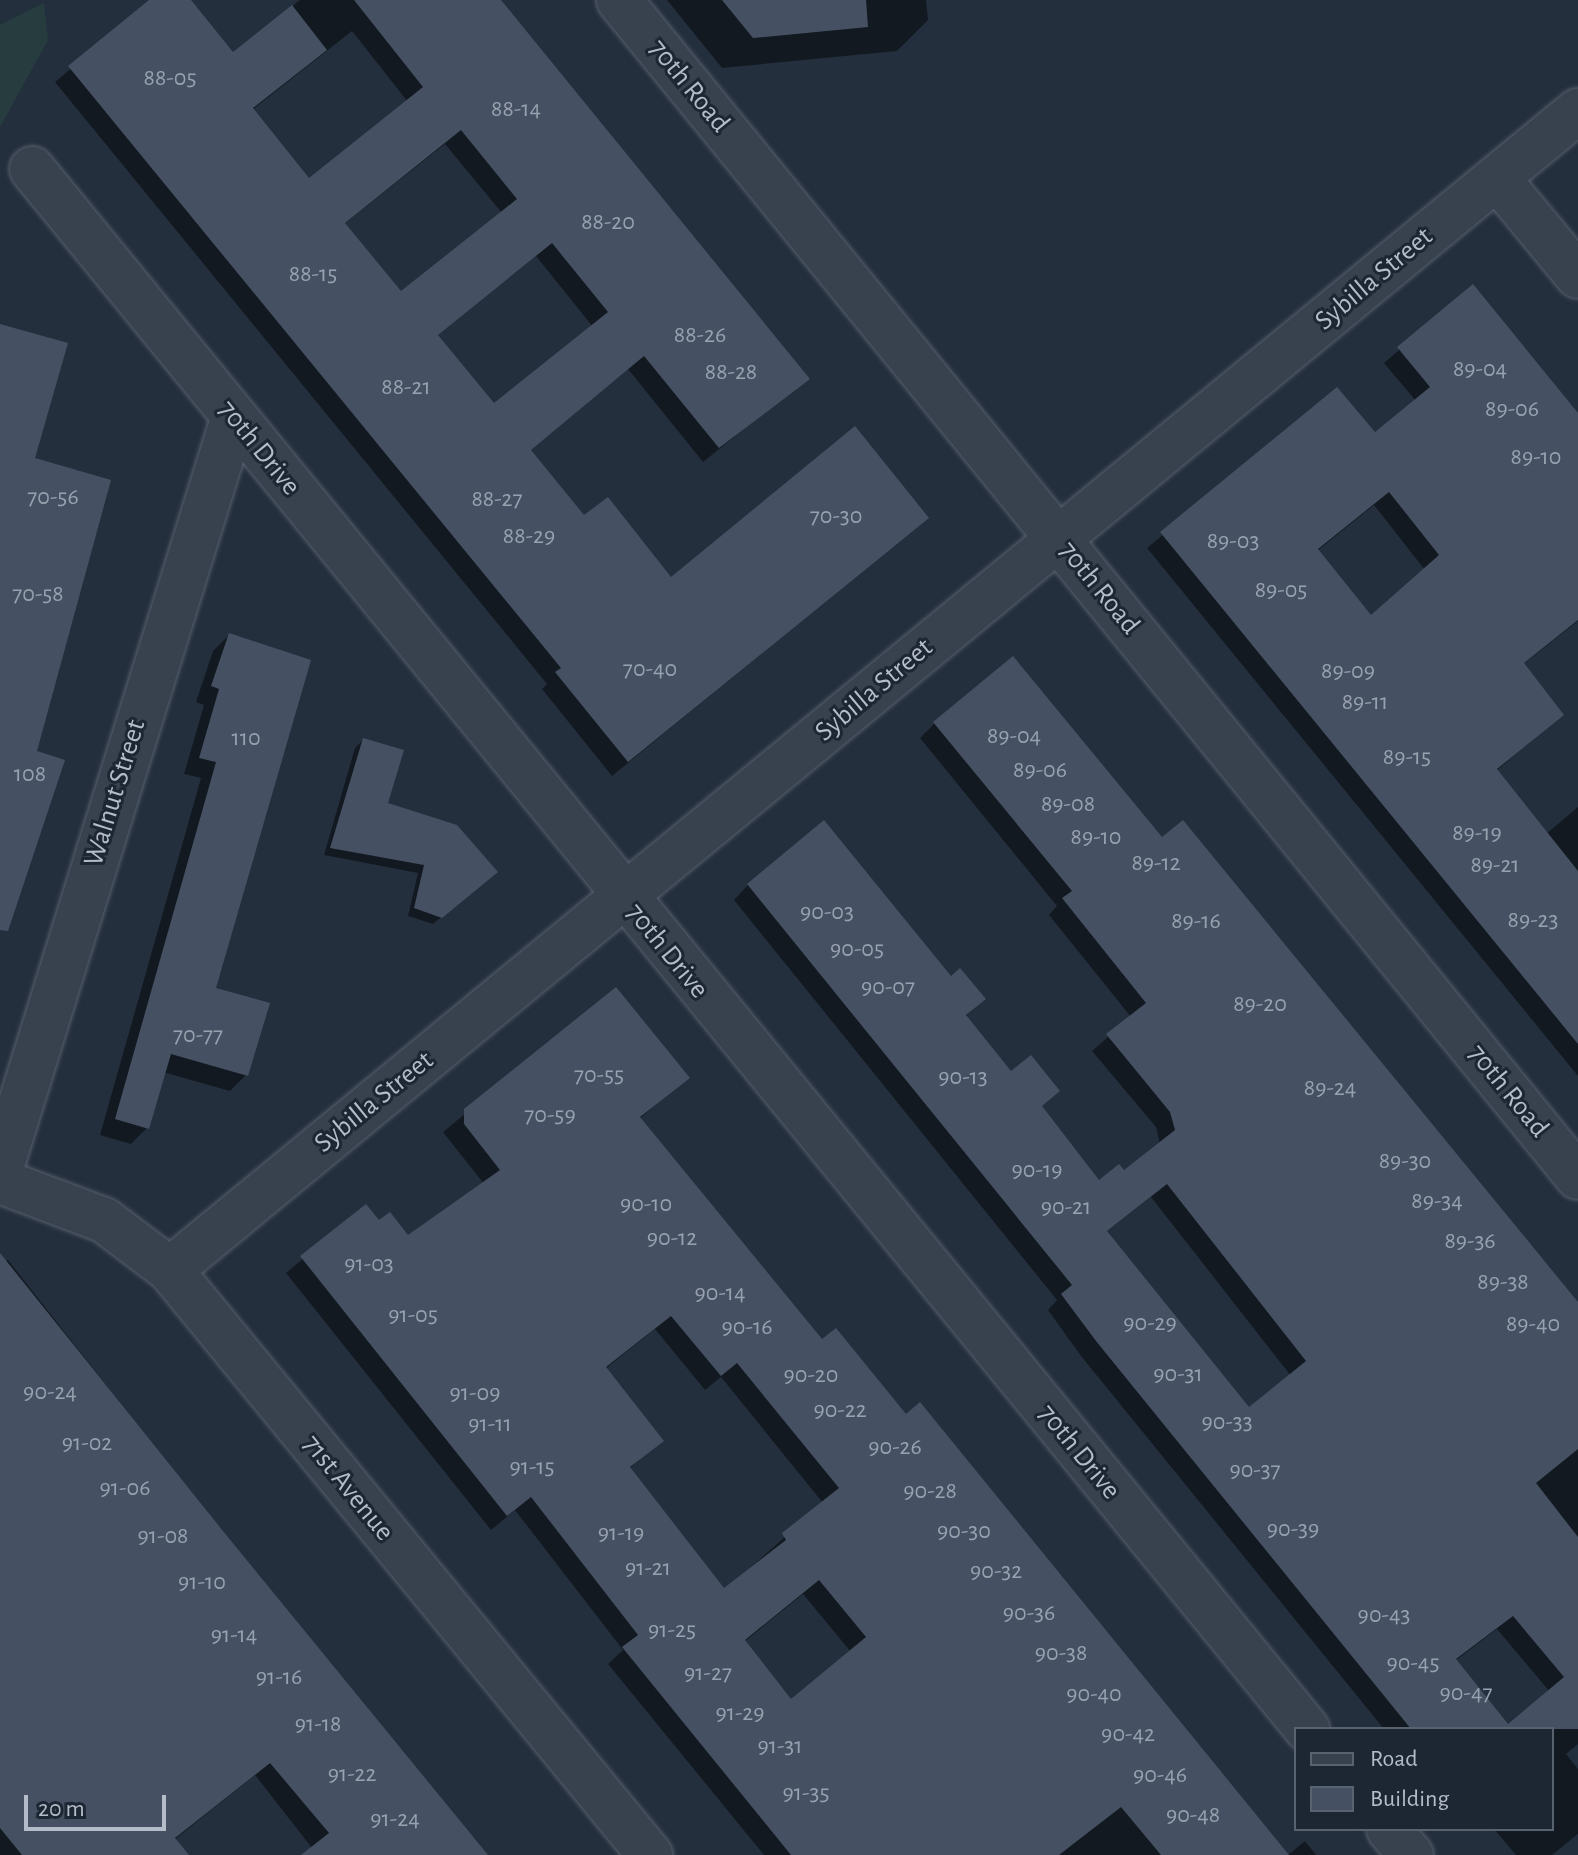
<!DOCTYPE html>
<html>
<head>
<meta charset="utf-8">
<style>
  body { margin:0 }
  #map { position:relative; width:1578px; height:1855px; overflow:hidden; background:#242f3e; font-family:"Alegreya Sans",sans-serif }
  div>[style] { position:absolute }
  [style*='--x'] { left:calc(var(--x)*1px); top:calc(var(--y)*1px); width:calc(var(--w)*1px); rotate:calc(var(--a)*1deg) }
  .green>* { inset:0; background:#263c3f }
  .shadow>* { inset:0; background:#0007 }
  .building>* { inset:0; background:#455162 }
  .roads { filter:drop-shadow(0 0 2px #565f6c) drop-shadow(0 0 2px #565f6c) }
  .minor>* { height:44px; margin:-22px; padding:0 22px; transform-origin:22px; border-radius:22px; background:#38414e }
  span { translate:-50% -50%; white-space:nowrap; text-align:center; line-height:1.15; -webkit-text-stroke:6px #1d2633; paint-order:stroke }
  .number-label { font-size:24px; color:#98a1af }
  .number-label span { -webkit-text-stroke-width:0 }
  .street-label { font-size:28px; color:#b4bcc9 }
  .legend { position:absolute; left:1294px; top:1727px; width:260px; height:104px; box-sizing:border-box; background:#1d2633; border:2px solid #59626f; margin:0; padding:10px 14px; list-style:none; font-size:24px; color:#b4bcc9 }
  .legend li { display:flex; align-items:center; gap:16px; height:40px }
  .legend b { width:40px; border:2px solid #59626f }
  .scale { position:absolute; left:24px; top:1795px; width:142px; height:36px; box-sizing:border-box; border:4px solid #b4bcc9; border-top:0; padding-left:10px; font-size:24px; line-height:28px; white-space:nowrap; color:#b4bcc9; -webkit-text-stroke:6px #1d2633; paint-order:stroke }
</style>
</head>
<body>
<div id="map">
  <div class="green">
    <i style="clip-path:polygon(44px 3px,48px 40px,0 127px,0 25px)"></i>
  </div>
  <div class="shadow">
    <i style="clip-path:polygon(evenodd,153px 0,189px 0,232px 55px,300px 0,498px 0,807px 379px,703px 462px,628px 369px,529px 451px,584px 518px,671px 580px,927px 518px,612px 776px,542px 689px,547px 684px,55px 82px,153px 0,352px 31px,408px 102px,309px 181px,252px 110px,352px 31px,153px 0,445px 144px,502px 213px,401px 294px,344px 224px,445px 144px,153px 0,536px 256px,593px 327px,494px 406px,436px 336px,536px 256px)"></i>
    <i style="clip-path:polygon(667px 0,926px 0,928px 20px,897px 51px,722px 68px)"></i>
    <i style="clip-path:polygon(evenodd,1473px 287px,1578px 417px,1578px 621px,1522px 665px,1546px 729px,1496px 771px,1546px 834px,1578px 807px,1578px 1076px,1147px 548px,1337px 390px,1374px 435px,1416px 401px,1384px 363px,1473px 287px,1374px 505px,1425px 570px,1371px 617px,1317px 551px,1374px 505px)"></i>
    <i style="clip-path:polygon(229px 635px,214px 989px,246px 1075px,230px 1091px,163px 1072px,147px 1128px,131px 1144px,100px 1135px,201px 778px,184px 774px,204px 705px,196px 702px,213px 651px)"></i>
    <i style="clip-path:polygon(evenodd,935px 723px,1162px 839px,1578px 1307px,1578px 1744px,1566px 1754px,1578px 1769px,1578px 1834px,1552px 1855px,1516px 1855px,1494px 1829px,1552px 1829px,1552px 1729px,1384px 1729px,1081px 1356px,1048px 1310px,1057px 1300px,734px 900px,748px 885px,950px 978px,983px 999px,965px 1017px,1011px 1074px,1058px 1091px,1040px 1108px,1099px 1183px,1123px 1173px,1160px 1144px,1156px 1127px,1092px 1051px,1131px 1017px,1049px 915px,1057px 906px,920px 738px,935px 723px,1151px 1197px,1291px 1376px,1249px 1410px,1106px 1232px,1151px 1197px,935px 723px,1497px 1629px,1550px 1692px,1507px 1727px,1455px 1661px,1497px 1629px)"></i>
    <i style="clip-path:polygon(363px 740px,386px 804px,487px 880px,433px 924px,408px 916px,418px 873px,324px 855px,355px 748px)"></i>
    <i style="clip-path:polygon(evenodd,616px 989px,687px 1078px,639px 1119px,822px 1342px,906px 1417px,1287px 1855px,764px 1855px,608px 1664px,623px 1650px,515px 1510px,491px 1530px,286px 1273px,365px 1206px,378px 1223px,408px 1238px,484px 1184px,443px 1132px,616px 989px,655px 1329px,705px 1390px,721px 1377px,823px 1503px,724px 1591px,629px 1469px,661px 1441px,605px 1369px,655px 1329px,616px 989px,803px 1594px,851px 1652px,791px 1702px,744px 1642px,803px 1594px)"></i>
    <i style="clip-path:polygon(8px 1260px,226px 1538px,486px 1855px,302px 1855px,312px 1848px,255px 1775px,174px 1840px,169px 1855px,0 1855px,0 1266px)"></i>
    <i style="clip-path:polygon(1305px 1841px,1316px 1855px,1288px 1855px)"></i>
  </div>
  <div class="building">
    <i style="clip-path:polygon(evenodd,149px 0,191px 0,233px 52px,292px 5px,327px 50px,253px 108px,309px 178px,423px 87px,354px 0,501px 0,810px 379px,719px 448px,644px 356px,531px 450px,584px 515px,608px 497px,671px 577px,855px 426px,929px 518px,628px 762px,555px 672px,561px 668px,68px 66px,149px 0,461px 130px,517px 199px,401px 291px,345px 223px,461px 130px,149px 0,552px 243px,608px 312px,494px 403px,438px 335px,552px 243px)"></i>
    <i style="clip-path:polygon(722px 0,866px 0,868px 27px,753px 38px)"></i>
    <i style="clip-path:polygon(evenodd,1473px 284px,1578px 413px,1578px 620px,1524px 663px,1564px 715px,1497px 769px,1578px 871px,1578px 1044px,1160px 532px,1337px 387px,1375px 432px,1430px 387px,1397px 347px,1473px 284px,1389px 492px,1439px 555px,1371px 615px,1318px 549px,1389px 492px)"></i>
    <i style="clip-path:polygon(0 324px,68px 343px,35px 458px,111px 480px,37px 751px,65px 760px,8px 931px,0 930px)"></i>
    <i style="clip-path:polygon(229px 633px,311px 660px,216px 988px,270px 1003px,248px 1076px,171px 1054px,149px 1129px,115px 1119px,216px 762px,199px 758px,219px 689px,211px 686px)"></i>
    <i style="clip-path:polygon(evenodd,1013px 656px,1162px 837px,1183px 820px,1578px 1302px,1578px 1449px,1536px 1483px,1578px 1537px,1578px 1729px,1411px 1729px,1096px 1341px,1061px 1294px,1072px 1285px,747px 884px,824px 820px,951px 976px,960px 968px,986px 999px,966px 1015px,1011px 1071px,1031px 1055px,1060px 1091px,1042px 1106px,1099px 1180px,1119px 1164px,1124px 1170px,1175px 1130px,1170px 1112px,1106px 1034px,1146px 1003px,1062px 898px,1072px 891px,933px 722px,1013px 656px,1167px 1184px,1306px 1361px,1249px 1407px,1107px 1231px,1167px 1184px,1013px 656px,1513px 1616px,1564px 1677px,1508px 1724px,1456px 1659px,1513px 1616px)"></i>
    <i style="clip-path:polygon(363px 738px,404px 750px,388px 803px,457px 825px,498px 872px,442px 918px,414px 908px,424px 865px,330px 848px)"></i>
    <i style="clip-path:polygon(evenodd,616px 987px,690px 1078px,640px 1117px,822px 1339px,836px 1328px,906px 1414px,920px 1402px,1289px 1855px,1161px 1855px,1121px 1807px,1059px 1855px,791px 1855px,622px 1647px,638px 1635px,531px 1497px,507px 1516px,300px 1256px,366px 1204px,379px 1220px,390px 1212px,408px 1235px,500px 1170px,464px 1124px,464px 1109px,616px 987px,671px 1316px,721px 1376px,737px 1363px,839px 1488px,782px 1533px,786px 1540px,724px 1588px,630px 1467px,664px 1441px,606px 1367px,671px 1316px,616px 987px,819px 1580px,866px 1637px,791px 1699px,745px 1640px,819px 1580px)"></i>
    <i style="clip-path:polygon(0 1253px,227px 1536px,488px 1855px,301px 1855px,329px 1833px,270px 1763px,175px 1838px,189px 1855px,22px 1855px,0 1828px)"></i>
  </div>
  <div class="roads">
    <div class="minor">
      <i style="--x:619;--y:0;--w:1518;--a:50.83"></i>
      <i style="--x:32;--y:169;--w:2015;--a:50.74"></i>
      <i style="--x:1497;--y:178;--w:127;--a:50.4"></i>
      <i style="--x:0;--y:1171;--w:790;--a:-72.78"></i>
      <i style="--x:0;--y:1181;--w:111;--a:20.6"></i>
      <i style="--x:104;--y:1220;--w:83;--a:37.1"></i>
      <i style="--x:170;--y:1270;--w:757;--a:50.63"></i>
      <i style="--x:170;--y:1270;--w:1824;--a:-39.46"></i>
      <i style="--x:1389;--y:1829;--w:34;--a:50"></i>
    </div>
  </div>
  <div class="number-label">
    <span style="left:170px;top:79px">88-05</span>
    <span style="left:516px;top:110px">88-14</span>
    <span style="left:608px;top:223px">88-20</span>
    <span style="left:313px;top:275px">88-15</span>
    <span style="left:700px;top:336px">88-26</span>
    <span style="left:1480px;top:370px">89-04</span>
    <span style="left:731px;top:373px">88-28</span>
    <span style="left:406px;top:388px">88-21</span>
    <span style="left:1512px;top:410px">89-06</span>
    <span style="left:1536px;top:458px">89-10</span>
    <span style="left:53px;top:498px">70-56</span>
    <span style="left:497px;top:500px">88-27</span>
    <span style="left:836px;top:517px">70-30</span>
    <span style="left:529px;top:537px">88-29</span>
    <span style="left:1233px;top:542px">89-03</span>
    <span style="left:1281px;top:591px">89-05</span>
    <span style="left:38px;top:595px">70-58</span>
    <span style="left:650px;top:670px">70-40</span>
    <span style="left:1348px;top:672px">89-09</span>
    <span style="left:1365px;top:703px">89-11</span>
    <span style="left:1014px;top:737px">89-04</span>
    <span style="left:246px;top:739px">110</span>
    <span style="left:1407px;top:758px">89-15</span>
    <span style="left:1040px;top:771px">89-06</span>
    <span style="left:30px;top:775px">108</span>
    <span style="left:1068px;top:805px">89-08</span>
    <span style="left:1477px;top:834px">89-19</span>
    <span style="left:1096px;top:838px">89-10</span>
    <span style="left:1156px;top:864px">89-12</span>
    <span style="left:1495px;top:866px">89-21</span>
    <span style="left:827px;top:913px">90-03</span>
    <span style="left:1533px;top:921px">89-23</span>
    <span style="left:1196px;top:922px">89-16</span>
    <span style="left:857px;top:950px">90-05</span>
    <span style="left:888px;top:988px">90-07</span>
    <span style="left:1260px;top:1005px">89-20</span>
    <span style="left:198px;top:1036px">70-77</span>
    <span style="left:599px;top:1076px">70-55</span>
    <span style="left:963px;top:1078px">90-13</span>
    <span style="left:1330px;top:1089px">89-24</span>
    <span style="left:550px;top:1116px">70-59</span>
    <span style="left:1405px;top:1162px">89-30</span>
    <span style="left:1037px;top:1171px">90-19</span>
    <span style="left:1437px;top:1202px">89-34</span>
    <span style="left:646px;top:1205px">90-10</span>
    <span style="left:1066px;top:1208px">90-21</span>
    <span style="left:672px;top:1239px">90-12</span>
    <span style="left:1470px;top:1242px">89-36</span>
    <span style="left:369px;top:1265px">91-03</span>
    <span style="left:1503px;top:1283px">89-38</span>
    <span style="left:720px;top:1294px">90-14</span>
    <span style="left:413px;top:1316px">91-05</span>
    <span style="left:1150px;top:1324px">90-29</span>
    <span style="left:1533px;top:1325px">89-40</span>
    <span style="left:747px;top:1328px">90-16</span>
    <span style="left:1178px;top:1375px">90-31</span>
    <span style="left:811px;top:1376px">90-20</span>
    <span style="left:50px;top:1393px">90-24</span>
    <span style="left:475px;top:1394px">91-09</span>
    <span style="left:840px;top:1411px">90-22</span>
    <span style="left:1227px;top:1423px">90-33</span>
    <span style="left:490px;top:1425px">91-11</span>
    <span style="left:87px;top:1444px">91-02</span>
    <span style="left:895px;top:1448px">90-26</span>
    <span style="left:532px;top:1468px">91-15</span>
    <span style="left:1255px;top:1471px">90-37</span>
    <span style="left:125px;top:1489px">91-06</span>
    <span style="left:930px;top:1492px">90-28</span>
    <span style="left:1293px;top:1530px">90-39</span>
    <span style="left:964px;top:1532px">90-30</span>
    <span style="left:621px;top:1534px">91-19</span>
    <span style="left:163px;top:1537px">91-08</span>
    <span style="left:648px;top:1569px">91-21</span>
    <span style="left:996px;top:1572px">90-32</span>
    <span style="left:202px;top:1583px">91-10</span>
    <span style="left:1029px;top:1614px">90-36</span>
    <span style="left:1384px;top:1616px">90-43</span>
    <span style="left:672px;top:1631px">91-25</span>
    <span style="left:234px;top:1636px">91-14</span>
    <span style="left:1061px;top:1654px">90-38</span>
    <span style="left:1413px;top:1664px">90-45</span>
    <span style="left:708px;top:1674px">91-27</span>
    <span style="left:279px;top:1678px">91-16</span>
    <span style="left:1466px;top:1694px">90-47</span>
    <span style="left:1094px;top:1695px">90-40</span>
    <span style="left:740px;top:1714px">91-29</span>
    <span style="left:318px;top:1725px">91-18</span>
    <span style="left:1128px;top:1735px">90-42</span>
    <span style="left:780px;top:1747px">91-31</span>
    <span style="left:352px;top:1775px">91-22</span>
    <span style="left:1160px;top:1776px">90-46</span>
    <span style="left:806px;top:1794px">91-35</span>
    <span style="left:1193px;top:1816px">90-48</span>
    <span style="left:395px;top:1820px">91-24</span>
  </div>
  <div class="street-label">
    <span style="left:689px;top:86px;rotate:51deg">70th Road</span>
    <span style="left:1374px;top:279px;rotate:-40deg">Sybilla Street</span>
    <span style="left:259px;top:448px;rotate:51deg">70th Drive</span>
    <span style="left:1099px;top:588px;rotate:51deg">70th Road</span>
    <span style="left:874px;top:690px;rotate:-40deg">Sybilla Street</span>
    <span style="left:115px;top:793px;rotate:-73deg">Walnut Street</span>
    <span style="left:667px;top:951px;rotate:51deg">70th Drive</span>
    <span style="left:1508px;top:1091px;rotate:51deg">70th Road</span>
    <span style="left:374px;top:1102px;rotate:-39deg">Sybilla Street</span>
    <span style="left:1079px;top:1452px;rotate:51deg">70th Drive</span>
    <span style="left:348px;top:1488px;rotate:51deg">71st Avenue</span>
  </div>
  <ul class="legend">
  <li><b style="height:10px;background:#38414e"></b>Road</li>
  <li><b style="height:22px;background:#455162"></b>Building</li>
  </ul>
  <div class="scale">20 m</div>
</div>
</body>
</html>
